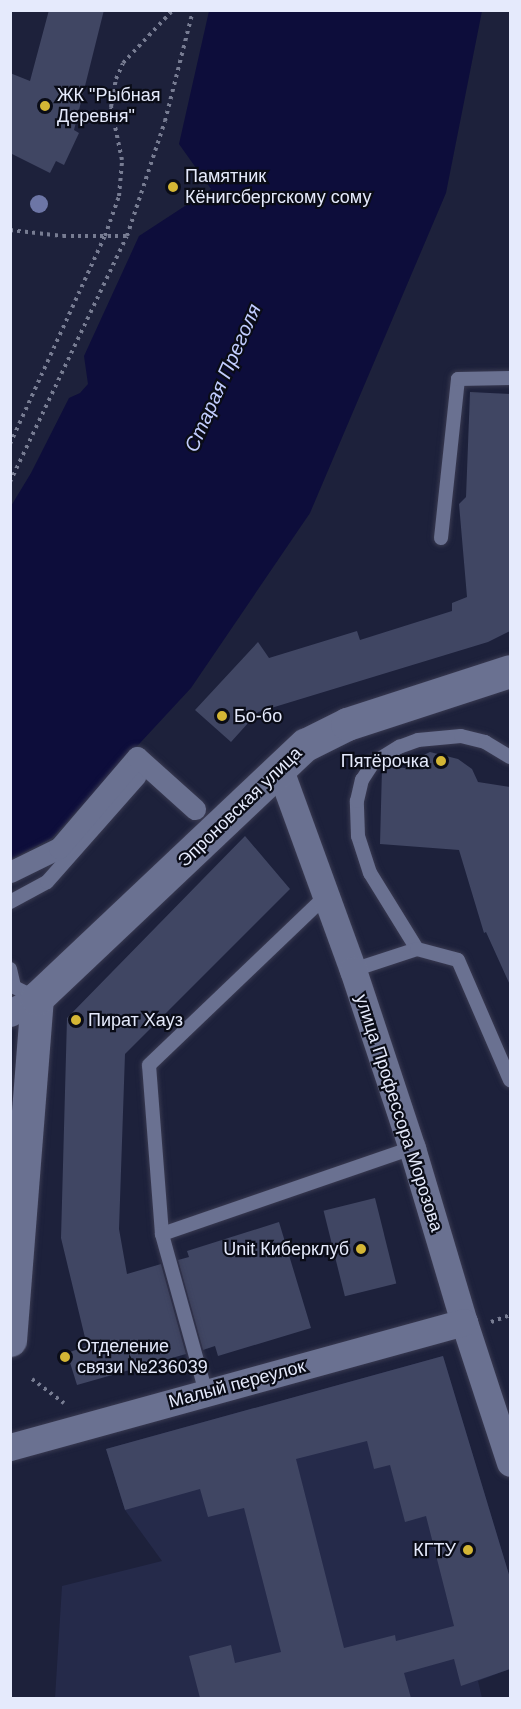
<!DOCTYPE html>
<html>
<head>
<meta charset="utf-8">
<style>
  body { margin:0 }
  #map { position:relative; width:521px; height:1709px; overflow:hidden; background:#1d213b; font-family:Helvetica,sans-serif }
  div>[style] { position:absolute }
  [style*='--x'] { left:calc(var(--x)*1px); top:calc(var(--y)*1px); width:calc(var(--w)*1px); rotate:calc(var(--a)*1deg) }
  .built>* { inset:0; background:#252a4a }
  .water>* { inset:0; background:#0d0d3b }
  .building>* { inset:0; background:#404663; transform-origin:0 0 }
  .path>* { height:4px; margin-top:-2px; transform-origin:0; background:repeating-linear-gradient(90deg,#777c92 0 3px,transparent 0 7.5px) }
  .roads { filter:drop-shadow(0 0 2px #393a51) drop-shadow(0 0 2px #393a51) }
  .service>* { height:14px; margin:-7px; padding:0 7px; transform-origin:7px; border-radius:7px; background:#6a7191 }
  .pedestrian>* { height:21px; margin:-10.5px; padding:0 10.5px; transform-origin:10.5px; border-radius:10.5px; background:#6a7191 }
  .minor>* { height:27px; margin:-13.5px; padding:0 13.5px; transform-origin:13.5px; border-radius:13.5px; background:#6a7191 }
  .tertiary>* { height:33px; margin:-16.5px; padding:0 16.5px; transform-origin:16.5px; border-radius:16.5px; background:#6a7191 }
  .trees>* { width:18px; height:18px; margin:-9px; border-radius:50%; background:#6d76a6 }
  .dots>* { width:16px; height:16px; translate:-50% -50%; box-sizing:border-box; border:3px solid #0a0c17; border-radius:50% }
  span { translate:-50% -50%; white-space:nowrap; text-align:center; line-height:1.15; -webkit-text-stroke:4.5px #0a0c17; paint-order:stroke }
  .poi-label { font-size:18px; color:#e5eafc }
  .left { translate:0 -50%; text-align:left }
  .right { translate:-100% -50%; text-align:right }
  .street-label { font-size:18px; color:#e5eafc }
  .water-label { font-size:20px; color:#c2cdfe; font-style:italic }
  .frame { position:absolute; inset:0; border:12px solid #e5eafc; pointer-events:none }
</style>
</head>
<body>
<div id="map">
  <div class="built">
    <i style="clip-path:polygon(443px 1356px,510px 1578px,510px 1669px,478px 1681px,482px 1698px,55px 1698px,62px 1586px,162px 1561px,125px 1510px,106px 1449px)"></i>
  </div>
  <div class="water">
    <i style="clip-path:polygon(209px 11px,482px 11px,446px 193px,310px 513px,191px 688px,52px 838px,11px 859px,11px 506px,31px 473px,69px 398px,80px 393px,88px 384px,84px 356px,139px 236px,211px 189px,179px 144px)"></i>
  </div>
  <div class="building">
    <i style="clip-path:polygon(49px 10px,104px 10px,74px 130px,79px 133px,64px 165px,56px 161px,50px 173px,10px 153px,10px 73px,30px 81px)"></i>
    <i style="clip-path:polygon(470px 392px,510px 394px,510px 631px,488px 642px,258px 712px,231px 742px,195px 710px,258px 642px,269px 658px,357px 631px,360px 640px,452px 611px,452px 603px,467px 597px,459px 504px,466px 497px)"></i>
    <i style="clip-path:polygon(430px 752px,458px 759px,472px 769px,478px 782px,510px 787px,510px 985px,486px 932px,484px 933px,459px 850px,380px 844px,382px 768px,386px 766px,405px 768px,411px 761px)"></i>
    <i style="clip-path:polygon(245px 836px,290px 889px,125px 1054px,119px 1229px,127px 1274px,161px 1264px,186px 1354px,77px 1385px,67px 1353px,87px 1346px,61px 1238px,67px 1018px)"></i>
    <i style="left:375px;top:1198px;width:88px;height:53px;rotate:76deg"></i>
    <i style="clip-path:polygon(279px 1222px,311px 1328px,218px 1356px,215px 1346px,203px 1350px,178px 1260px,189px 1257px,187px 1251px)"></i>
    <i style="clip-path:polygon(evenodd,443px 1356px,510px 1578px,510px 1669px,461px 1686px,454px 1659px,404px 1673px,411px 1698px,200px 1698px,189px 1656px,231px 1645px,235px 1663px,281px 1652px,244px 1508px,208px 1517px,200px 1489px,125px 1510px,106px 1449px,443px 1356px,367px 1441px,374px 1469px,390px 1465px,405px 1522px,426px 1516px,454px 1626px,396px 1641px,395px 1635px,344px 1648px,296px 1459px,367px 1441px)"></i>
  </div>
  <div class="path">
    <i style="--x:10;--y:230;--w:53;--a:6.5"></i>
    <i style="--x:63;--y:236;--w:64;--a:0"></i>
    <i style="--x:10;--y:444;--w:229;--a:-65.5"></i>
    <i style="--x:105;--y:236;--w:42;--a:-70.7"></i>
    <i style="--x:119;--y:196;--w:36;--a:-85"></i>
    <i style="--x:122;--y:160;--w:54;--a:-101.7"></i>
    <i style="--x:111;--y:107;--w:28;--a:-80"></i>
    <i style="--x:116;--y:79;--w:17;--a:-66"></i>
    <i style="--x:123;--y:63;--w:73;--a:-46.7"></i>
    <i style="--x:10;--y:482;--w:272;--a:-64.6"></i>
    <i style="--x:127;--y:236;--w:121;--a:-71.7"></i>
    <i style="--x:165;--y:121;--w:114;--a:-75.8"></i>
    <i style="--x:491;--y:1322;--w:20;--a:-20"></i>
    <i style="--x:32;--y:1379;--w:40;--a:37"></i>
  </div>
  <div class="roads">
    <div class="service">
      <i style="--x:441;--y:538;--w:160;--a:-83.9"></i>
      <i style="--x:458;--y:379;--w:52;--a:-1.1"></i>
      <i style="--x:10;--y:902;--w:42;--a:-28.4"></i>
      <i style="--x:47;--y:882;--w:139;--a:-48.5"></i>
      <i style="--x:417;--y:949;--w:89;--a:-121.7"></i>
      <i style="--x:370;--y:873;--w:39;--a:-108"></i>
      <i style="--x:358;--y:836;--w:35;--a:-92"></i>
      <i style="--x:357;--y:801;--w:22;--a:-77"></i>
      <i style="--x:362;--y:780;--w:20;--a:-57"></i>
      <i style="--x:373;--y:763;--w:31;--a:-32"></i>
      <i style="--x:399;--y:747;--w:20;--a:-20"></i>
      <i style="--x:418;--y:740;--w:43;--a:-5.3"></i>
      <i style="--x:461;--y:736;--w:25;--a:14"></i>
      <i style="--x:485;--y:742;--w:29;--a:31"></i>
      <i style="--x:10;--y:969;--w:18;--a:77"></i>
      <i style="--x:14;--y:987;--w:25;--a:26"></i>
      <i style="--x:353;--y:970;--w:67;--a:-18.2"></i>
      <i style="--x:417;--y:949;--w:42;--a:15"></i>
      <i style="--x:458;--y:960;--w:131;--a:66.6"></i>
      <i style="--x:162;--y:1234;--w:169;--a:-94.4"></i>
      <i style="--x:149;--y:1065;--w:245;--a:-43.7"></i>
      <i style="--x:206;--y:1393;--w:165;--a:-105.5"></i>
      <i style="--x:162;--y:1234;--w:264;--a:-19"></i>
    </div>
    <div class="pedestrian">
      <i style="--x:10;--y:872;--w:55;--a:-26.1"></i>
      <i style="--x:59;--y:848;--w:120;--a:-49.4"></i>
      <i style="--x:137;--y:757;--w:78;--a:41.9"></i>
    </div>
    <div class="minor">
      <i style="--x:279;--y:767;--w:216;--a:70"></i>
      <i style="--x:353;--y:970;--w:188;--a:71.7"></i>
      <i style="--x:412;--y:1148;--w:182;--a:73.4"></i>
      <i style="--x:464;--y:1322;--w:148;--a:71.9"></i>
      <i style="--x:10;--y:1013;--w:31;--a:-29"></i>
      <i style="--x:10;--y:1447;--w:471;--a:-15.4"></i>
    </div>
    <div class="tertiary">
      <i style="--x:10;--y:1340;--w:343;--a:-85.5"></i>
      <i style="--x:37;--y:998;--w:369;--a:-43.4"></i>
      <i style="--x:305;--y:745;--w:47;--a:-26.6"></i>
      <i style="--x:347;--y:724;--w:171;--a:-18"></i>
    </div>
  </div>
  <div class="trees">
    <i style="left:39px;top:204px"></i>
  </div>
  <div class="dots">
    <i style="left:45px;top:106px;background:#d4b635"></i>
    <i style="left:173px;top:187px;background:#d4b635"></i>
    <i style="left:222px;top:716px;background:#d4b635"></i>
    <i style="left:441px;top:761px;background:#d4b635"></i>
    <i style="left:76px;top:1020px;background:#d4b635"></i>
    <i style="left:361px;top:1249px;background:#d4b635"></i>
    <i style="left:65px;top:1357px;background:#d4b635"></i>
    <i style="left:468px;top:1550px;background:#d4b635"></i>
  </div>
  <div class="poi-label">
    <span class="left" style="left:57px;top:106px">ЖК "Рыбная<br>Деревня"</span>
    <span class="left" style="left:185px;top:187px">Памятник<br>Кёнигсбергскому сому</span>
    <span class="left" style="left:234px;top:716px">Бо-бо</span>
    <span class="right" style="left:429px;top:761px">Пятёрочка</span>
    <span class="left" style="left:88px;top:1020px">Пират Хауз</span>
    <span class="right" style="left:349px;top:1249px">Unit Киберклуб</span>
    <span class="left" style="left:77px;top:1357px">Отделение<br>связи №236039</span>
    <span class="right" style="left:456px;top:1550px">КГТУ</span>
  </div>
  <div class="street-label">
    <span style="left:240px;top:807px;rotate:-44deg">Эпроновская улица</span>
    <span style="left:399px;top:1113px;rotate:72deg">улица Профессора Морозова</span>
    <span style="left:237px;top:1384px;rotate:-15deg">Малый переулок</span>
  </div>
  <div class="water-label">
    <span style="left:223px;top:378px;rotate:-66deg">Старая Преголя</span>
  </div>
  <div class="frame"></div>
</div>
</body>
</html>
